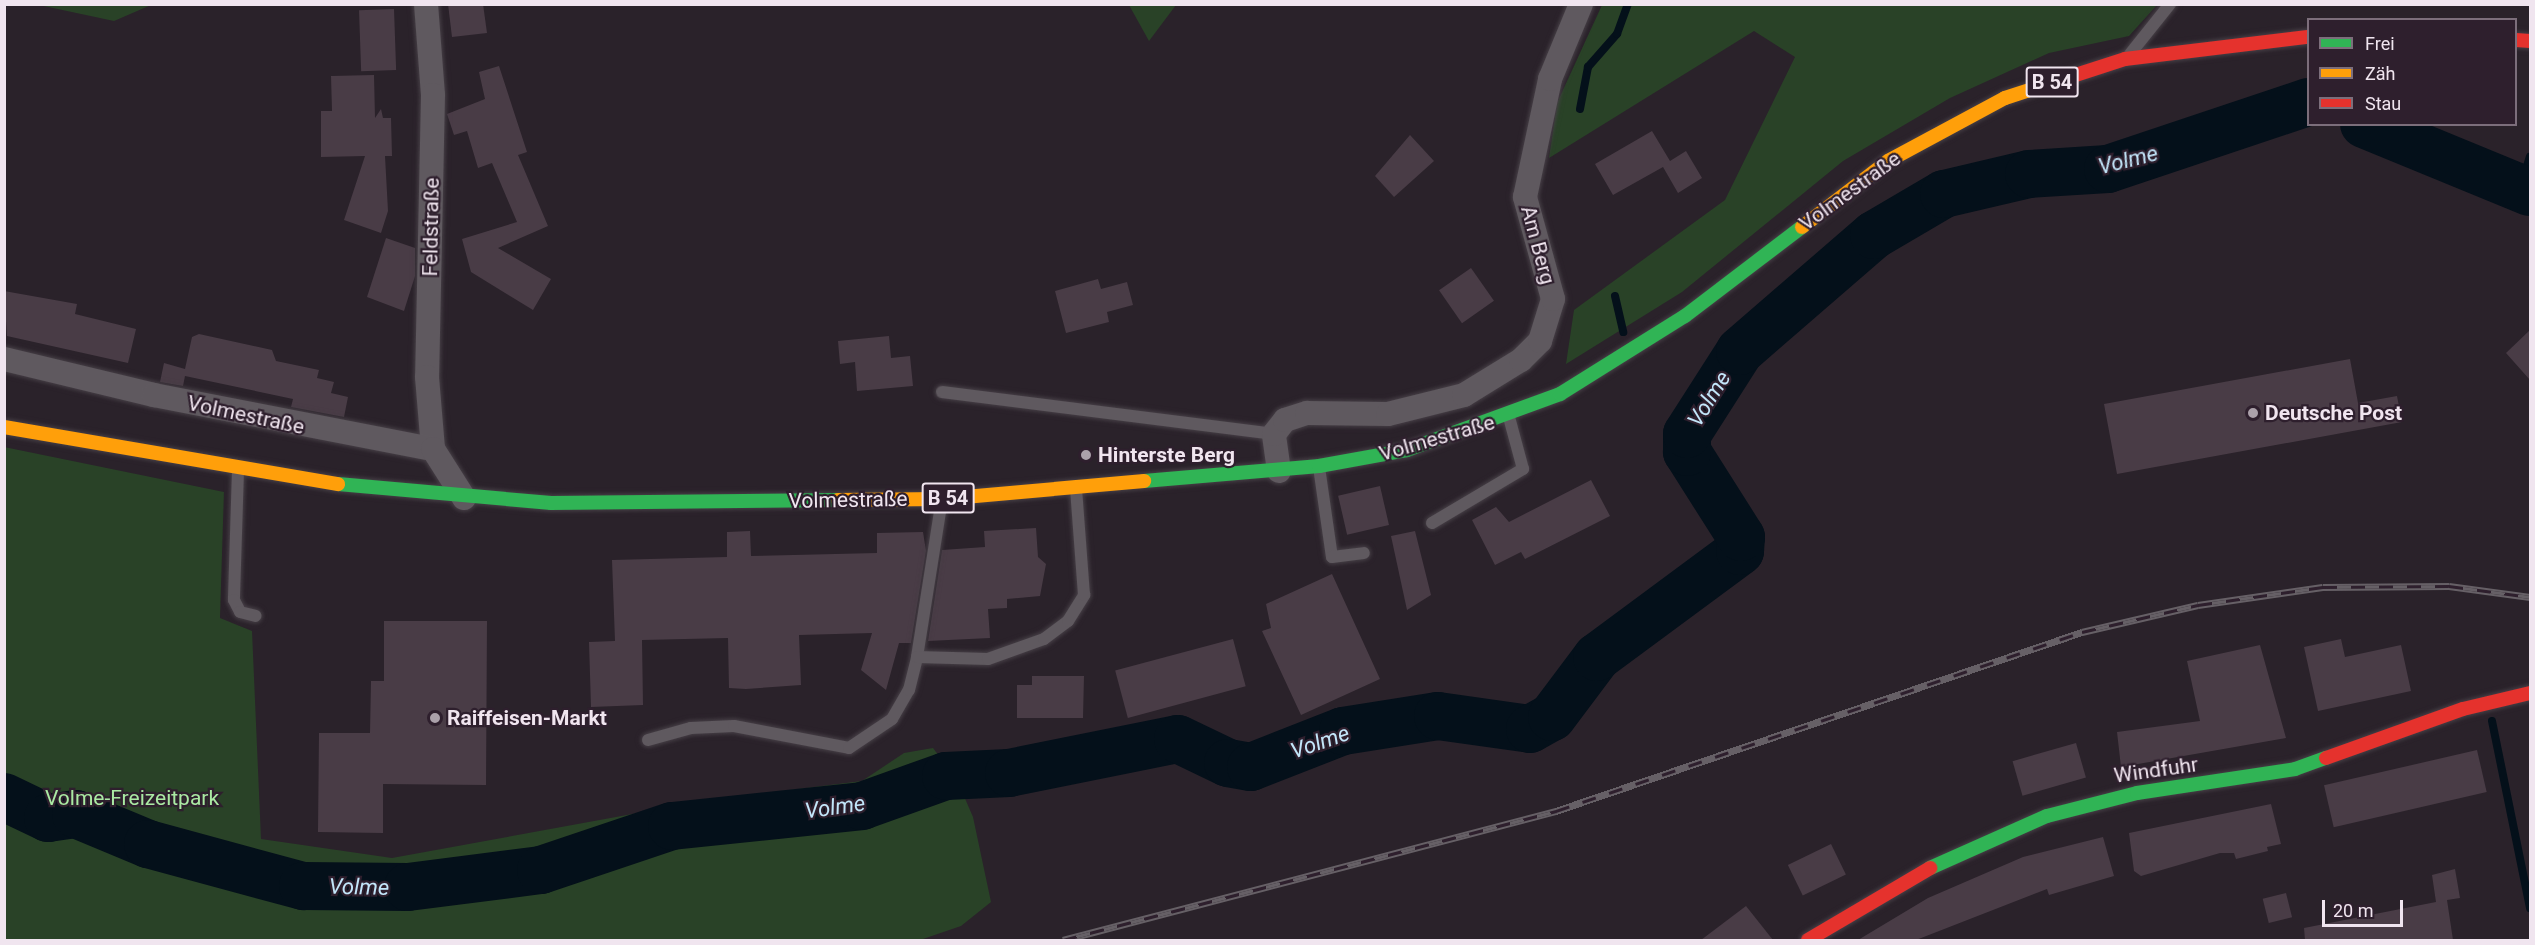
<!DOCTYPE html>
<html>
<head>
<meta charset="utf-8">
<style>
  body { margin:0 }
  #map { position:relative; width:2535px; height:945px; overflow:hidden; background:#2a222a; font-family:Roboto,sans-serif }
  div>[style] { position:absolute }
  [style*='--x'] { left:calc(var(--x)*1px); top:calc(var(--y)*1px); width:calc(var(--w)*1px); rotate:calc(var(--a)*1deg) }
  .green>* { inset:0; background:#294227 }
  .stream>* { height:8px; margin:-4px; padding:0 4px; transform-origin:4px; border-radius:4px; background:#04101a }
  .river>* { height:48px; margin:-24px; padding:0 24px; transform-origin:24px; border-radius:24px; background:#04101a }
  .building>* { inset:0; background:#493c46; transform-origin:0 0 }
  .roads { filter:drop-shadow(0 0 2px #463f46) drop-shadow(0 0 2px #463f46) }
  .lane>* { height:12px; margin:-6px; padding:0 6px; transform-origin:6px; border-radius:6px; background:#5f595f }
  .street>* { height:24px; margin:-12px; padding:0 12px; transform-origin:12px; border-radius:12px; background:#5f595f }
  .fast>* { height:14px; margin:-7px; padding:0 7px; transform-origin:7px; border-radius:7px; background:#30b455 }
  .slow>* { height:14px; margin:-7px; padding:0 7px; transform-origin:7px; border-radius:7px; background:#ff9f0a }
  .jam>* { height:14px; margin:-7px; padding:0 7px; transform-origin:7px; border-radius:7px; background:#e5322d }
  .rail>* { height:7px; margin-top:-3.5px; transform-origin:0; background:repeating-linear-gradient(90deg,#2e1f2d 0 14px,#666066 0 28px); box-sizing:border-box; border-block:2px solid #666066 }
  .dots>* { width:16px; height:16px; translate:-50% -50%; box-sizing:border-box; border:3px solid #2e1f2d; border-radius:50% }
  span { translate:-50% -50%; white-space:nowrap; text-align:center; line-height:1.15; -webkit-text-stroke:4.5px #2e1f2d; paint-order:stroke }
  .shield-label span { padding:2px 4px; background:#2e1f2d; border:2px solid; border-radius:4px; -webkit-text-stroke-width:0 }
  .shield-label { font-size:20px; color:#f0e5ef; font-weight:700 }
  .street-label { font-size:21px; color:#f0e5ef }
  .poi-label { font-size:21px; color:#f0e5ef; font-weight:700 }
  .left { translate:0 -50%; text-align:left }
  .park-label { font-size:21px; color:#aaeaa3 }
  .water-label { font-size:22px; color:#c3e6fa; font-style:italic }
  .frame { position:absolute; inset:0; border:6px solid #f0e5ef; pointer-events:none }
  .legend { position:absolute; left:2307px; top:18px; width:210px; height:108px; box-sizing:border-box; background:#2e1f2d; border:2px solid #7c6e7b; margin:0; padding:8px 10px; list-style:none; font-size:18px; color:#f0e5ef }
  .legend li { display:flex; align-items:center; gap:12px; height:30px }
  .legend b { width:30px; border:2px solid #7c6e7b }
  .scale { position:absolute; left:2322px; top:900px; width:81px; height:27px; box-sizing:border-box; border:3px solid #f0e5ef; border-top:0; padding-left:8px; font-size:18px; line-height:21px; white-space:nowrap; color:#f0e5ef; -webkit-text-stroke:4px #2e1f2d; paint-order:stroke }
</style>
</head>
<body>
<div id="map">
  <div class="green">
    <i style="clip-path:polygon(39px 5px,38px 5px,151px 5px,114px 21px)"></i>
    <i style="clip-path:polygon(1129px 5px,1176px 5px,1149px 41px)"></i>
    <i style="clip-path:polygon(1602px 5px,2157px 5px,2129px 36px,2049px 53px,1950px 98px,1843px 161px,1682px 292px,1566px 364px,1574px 310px,1725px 200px,1795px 57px,1754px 31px,1549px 158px,1557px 103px)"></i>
    <i style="clip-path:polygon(4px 447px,224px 492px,220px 618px,252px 631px,261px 839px,392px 858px,709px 800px,862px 781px,904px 753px,933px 748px,957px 780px,973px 817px,991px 902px,961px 926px,920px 940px,5px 940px)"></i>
  </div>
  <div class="stream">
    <i style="--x:1580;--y:109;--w:43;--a:-79.2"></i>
    <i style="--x:1588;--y:67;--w:44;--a:-48.7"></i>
    <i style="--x:1617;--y:34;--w:32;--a:-70"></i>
    <i style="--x:2520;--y:189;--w:34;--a:-73"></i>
    <i style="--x:1615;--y:296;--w:37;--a:77"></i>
    <i style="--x:2492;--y:721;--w:191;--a:78.5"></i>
  </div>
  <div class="river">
    <i style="--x:2364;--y:124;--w:179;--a:22.3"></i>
    <i style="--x:4;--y:797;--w:49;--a:25.5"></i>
    <i style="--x:48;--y:818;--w:28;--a:-8"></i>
    <i style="--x:76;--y:814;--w:78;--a:22.6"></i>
    <i style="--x:148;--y:844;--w:161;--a:15.2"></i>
    <i style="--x:303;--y:886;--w:105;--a:0.5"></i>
    <i style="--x:408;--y:887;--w:134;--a:-7.3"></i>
    <i style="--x:541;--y:870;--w:138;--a:-18.6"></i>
    <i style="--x:672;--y:826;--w:191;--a:-6"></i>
    <i style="--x:862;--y:806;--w:89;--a:-19.7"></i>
    <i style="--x:946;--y:776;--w:63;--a:-2.7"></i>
    <i style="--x:1009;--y:773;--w:172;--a:-11.4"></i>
    <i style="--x:1178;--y:739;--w:55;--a:25.6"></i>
    <i style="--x:1228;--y:763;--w:23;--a:10"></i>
    <i style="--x:1251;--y:767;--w:99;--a:-21.4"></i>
    <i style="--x:1343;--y:731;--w:96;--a:-9"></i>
    <i style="--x:1438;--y:716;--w:93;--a:8"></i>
    <i style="--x:1530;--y:729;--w:25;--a:-29"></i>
    <i style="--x:1552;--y:717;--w:75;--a:-53.1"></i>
    <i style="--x:1597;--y:657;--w:178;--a:-36.5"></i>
    <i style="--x:1740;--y:551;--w:14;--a:-86"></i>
    <i style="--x:1741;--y:537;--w:101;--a:-122.4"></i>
    <i style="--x:1687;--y:452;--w:18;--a:-90"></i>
    <i style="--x:1687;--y:434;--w:98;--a:-57.4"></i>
    <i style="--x:1740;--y:351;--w:177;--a:-40.9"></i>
    <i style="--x:1874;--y:235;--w:81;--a:-30.4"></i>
    <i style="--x:1944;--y:194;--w:87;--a:-13.2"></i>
    <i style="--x:2029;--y:174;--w:79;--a:-3.6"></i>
    <i style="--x:2108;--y:169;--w:211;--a:-18.5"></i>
  </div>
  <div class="building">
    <i style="clip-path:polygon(448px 4px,483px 4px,487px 33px,452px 37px)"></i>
    <i style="left:394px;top:9px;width:61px;height:35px;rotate:88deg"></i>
    <i style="clip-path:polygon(499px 66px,527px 152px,518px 155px,548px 226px,498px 248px,551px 279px,533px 310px,471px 272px,462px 239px,517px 222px,492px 163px,478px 168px,467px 131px,454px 135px,447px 114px,485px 99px,479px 72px)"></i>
    <i style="clip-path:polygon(374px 75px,375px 118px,381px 109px,383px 118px,391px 118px,392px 156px,385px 156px,388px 211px,381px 233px,344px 220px,365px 156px,321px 157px,321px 111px,332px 111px,331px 76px)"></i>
    <i style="clip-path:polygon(1652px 131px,1670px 161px,1686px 151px,1702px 178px,1678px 193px,1663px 167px,1613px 195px,1595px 164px)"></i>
    <i style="clip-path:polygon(1410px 135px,1434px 161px,1394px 197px,1375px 176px)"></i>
    <i style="clip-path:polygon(386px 238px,415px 248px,415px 276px,404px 311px,367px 297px)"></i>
    <i style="left:1471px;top:268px;width:40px;height:39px;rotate:55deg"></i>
    <i style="clip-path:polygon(1098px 279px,1101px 289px,1127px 282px,1133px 305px,1107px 312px,1109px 322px,1066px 333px,1055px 291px)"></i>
    <i style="clip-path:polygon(4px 291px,77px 304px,75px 314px,136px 329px,128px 363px,7px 336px)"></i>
    <i style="clip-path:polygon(2530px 330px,2530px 380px,2506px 353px)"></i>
    <i style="clip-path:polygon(199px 334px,272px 350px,276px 361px,319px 370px,317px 378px,334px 382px,331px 393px,348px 397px,344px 417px,291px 407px,293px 399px,185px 376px,183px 386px,160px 382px,164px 363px,185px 369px,192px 337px)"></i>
    <i style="clip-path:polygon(889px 336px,891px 358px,910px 356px,913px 386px,857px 391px,855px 362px,840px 364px,838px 341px)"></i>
    <i style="clip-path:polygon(2350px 359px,2358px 403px,2397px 396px,2402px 422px,2117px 474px,2104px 404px)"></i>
    <i style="clip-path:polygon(1591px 480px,1610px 516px,1525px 559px,1521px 552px,1495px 565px,1472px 520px,1496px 507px,1509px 522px)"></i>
    <i style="left:1380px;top:486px;width:40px;height:43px;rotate:77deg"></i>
    <i style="clip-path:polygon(1036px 528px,1038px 557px,1046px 564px,1040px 596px,1007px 599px,1007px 608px,988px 609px,990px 638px,928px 641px,942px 550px,985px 547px,984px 531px)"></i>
    <i style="clip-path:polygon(750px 531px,751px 556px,877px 553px,877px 533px,923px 532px,926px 551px,911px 643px,899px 643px,886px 690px,861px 670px,872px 633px,799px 635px,801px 685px,746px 689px,729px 688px,728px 638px,642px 640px,643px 705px,591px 707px,589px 642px,615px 641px,612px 560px,727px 557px,727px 532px)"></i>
    <i style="clip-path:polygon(1415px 531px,1431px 595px,1407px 610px,1391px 536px)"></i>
    <i style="clip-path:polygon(1332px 574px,1380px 679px,1301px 715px,1262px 631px,1271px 628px,1266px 604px)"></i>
    <i style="clip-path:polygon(384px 621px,487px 621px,486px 785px,383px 784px,383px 833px,318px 832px,319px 733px,370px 733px,371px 681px,384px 681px)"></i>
    <i style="left:1233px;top:639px;width:49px;height:122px;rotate:75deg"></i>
    <i style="clip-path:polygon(2341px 639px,2345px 657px,2401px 645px,2411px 691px,2318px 711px,2304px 647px)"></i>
    <i style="clip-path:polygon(2260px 645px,2286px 738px,2121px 767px,2117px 732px,2200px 721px,2187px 661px)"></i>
    <i style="clip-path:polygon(1032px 676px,1084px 676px,1083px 718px,1017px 718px,1017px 685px,1032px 685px)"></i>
    <i style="left:2076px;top:743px;width:36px;height:66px;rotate:74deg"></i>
    <i style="left:2477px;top:750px;width:43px;height:157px;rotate:77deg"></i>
    <i style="clip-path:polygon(2271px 804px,2281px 844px,2267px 847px,2268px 851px,2236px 859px,2234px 853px,2220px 853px,2141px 876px,2134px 871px,2129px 833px)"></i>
    <i style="clip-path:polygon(2103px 837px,2114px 876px,2049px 895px,2047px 889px,1916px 940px,1858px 940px,1928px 898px,2023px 857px)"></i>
    <i style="left:1831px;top:844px;width:34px;height:48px;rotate:64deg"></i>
    <i style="clip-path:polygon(2455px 869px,2460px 898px,2447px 900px,2453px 940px,2305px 940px,2304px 928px,2436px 902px,2432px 875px)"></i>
    <i style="left:2286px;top:893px;width:25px;height:24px;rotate:76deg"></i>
    <i style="clip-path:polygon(1746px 906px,1773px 940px,1701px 940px)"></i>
  </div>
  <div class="roads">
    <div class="lane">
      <i style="--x:2130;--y:54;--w:64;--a:-51.3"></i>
      <i style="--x:942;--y:392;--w:335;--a:7.2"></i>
      <i style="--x:1319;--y:467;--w:91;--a:81.8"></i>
      <i style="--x:1332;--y:557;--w:32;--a:-7"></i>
      <i style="--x:238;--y:470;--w:130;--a:91.8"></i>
      <i style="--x:234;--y:600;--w:13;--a:63"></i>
      <i style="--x:240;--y:612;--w:16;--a:14"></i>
      <i style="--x:1432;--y:523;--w:106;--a:-30.7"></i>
      <i style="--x:1523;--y:469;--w:54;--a:-105.1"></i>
      <i style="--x:917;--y:657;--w:159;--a:-81"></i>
      <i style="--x:648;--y:740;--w:45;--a:-15.6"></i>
      <i style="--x:691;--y:728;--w:43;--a:-2.7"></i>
      <i style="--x:734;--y:726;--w:117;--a:10.8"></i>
      <i style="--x:849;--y:748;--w:52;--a:-34"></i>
      <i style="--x:892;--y:719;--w:34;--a:-60"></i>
      <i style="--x:909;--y:690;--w:34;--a:-76"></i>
      <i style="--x:917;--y:657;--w:71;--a:1.6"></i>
      <i style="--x:988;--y:659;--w:59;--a:-19.7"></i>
      <i style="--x:1044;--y:639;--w:30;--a:-37"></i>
      <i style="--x:1068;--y:621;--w:31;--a:-58"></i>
      <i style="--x:1084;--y:595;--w:106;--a:-94.3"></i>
    </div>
    <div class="street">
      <i style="--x:426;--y:4;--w:91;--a:85.6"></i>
      <i style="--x:433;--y:95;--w:282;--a:91.2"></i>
      <i style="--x:427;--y:377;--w:72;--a:85.2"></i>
      <i style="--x:4;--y:359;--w:154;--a:13.5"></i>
      <i style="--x:154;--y:395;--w:284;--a:11"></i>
      <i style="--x:433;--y:449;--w:58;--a:57.7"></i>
      <i style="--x:1279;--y:471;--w:37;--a:-98"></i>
      <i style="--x:1274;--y:434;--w:18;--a:-52"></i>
      <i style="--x:1285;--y:420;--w:23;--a:-18"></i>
      <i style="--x:1307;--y:413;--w:81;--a:0.7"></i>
      <i style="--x:1388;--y:414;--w:78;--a:-14"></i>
      <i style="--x:1464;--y:395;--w:67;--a:-31.6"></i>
      <i style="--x:1521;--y:360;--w:27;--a:-45"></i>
      <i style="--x:1540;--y:341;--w:44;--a:-72.8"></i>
      <i style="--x:1553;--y:299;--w:106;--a:-105.4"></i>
      <i style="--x:1525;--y:197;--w:121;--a:-78"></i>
      <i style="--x:1550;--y:79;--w:81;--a:-67.5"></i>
    </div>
    <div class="fast">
      <i style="--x:1144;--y:481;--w:176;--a:-4.9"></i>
      <i style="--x:1319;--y:466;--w:89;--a:-10.3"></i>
      <i style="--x:1407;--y:450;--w:163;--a:-20.1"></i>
      <i style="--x:1560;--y:394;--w:147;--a:-32"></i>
      <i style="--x:1685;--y:316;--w:147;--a:-37.3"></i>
      <i style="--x:338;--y:484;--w:214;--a:5.1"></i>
      <i style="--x:551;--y:503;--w:287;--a:-0.6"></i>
      <i style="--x:1930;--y:868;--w:128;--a:-24"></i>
      <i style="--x:2047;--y:816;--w:93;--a:-14.3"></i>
      <i style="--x:2137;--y:793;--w:160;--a:-8.6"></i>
      <i style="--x:2295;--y:769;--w:33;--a:-20"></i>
    </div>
    <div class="slow">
      <i style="--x:1802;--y:227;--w:108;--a:-37.5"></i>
      <i style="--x:1888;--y:161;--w:133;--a:-28.3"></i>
      <i style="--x:2005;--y:98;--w:52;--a:-18.1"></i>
      <i style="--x:4;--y:427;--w:339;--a:9.7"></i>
      <i style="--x:838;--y:500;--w:104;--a:-0.6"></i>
      <i style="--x:942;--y:499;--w:203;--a:-5.1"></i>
    </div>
    <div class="jam">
      <i style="--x:2516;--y:40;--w:14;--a:4"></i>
      <i style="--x:2054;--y:82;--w:75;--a:-17.9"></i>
      <i style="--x:2125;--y:59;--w:184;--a:-6.9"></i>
      <i style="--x:2326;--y:758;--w:145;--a:-19.7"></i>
      <i style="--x:2463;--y:709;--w:69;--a:-13.4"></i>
      <i style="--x:1808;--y:940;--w:142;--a:-30.5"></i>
    </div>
  </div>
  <div class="rail">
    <i style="--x:1063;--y:940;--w:510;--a:-14.66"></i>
    <i style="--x:1556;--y:811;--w:556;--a:-18.79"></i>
    <i style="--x:2082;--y:632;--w:119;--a:-13.1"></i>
    <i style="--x:2198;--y:605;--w:126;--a:-8.2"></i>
    <i style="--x:2323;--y:587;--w:126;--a:-0.5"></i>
    <i style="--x:2449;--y:586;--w:82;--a:7.7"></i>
  </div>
  <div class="dots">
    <i style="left:2253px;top:413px;background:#aba1aa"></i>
    <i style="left:1086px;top:455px;background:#aba1aa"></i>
    <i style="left:435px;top:718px;background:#aba1aa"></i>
  </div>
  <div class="shield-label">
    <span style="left:2052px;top:82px">B 54</span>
    <span style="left:948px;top:498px">B 54</span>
  </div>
  <div class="street-label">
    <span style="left:1850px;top:191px;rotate:-36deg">Volmestraße</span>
    <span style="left:431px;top:227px;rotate:-89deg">Feldstraße</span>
    <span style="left:1538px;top:245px;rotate:75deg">Am Berg</span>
    <span style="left:246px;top:415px;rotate:12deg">Volmestraße</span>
    <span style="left:1437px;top:438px;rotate:-16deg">Volmestraße</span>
    <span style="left:848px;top:500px;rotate:-1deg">Volmestraße</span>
    <span style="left:2156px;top:770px;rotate:-8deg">Windfuhr</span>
  </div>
  <div class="poi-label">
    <span class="left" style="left:2265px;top:413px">Deutsche Post</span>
    <span class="left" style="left:1098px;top:455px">Hinterste Berg</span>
    <span class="left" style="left:447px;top:718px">Raiffeisen-Markt</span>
  </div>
  <div class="park-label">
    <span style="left:132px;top:798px">Volme-Freizeitpark</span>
  </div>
  <div class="water-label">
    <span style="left:2128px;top:160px;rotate:-14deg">Volme</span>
    <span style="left:1709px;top:399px;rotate:-58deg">Volme</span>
    <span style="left:1320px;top:742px;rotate:-19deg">Volme</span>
    <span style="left:835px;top:807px;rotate:-8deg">Volme</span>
    <span style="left:359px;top:887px;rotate:1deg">Volme</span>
  </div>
  <div class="frame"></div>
  <ul class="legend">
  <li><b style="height:8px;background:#30b455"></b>Frei</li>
  <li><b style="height:8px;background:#ff9f0a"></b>Zäh</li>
  <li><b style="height:8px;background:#e5322d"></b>Stau</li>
  </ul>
  <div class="scale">20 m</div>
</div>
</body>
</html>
